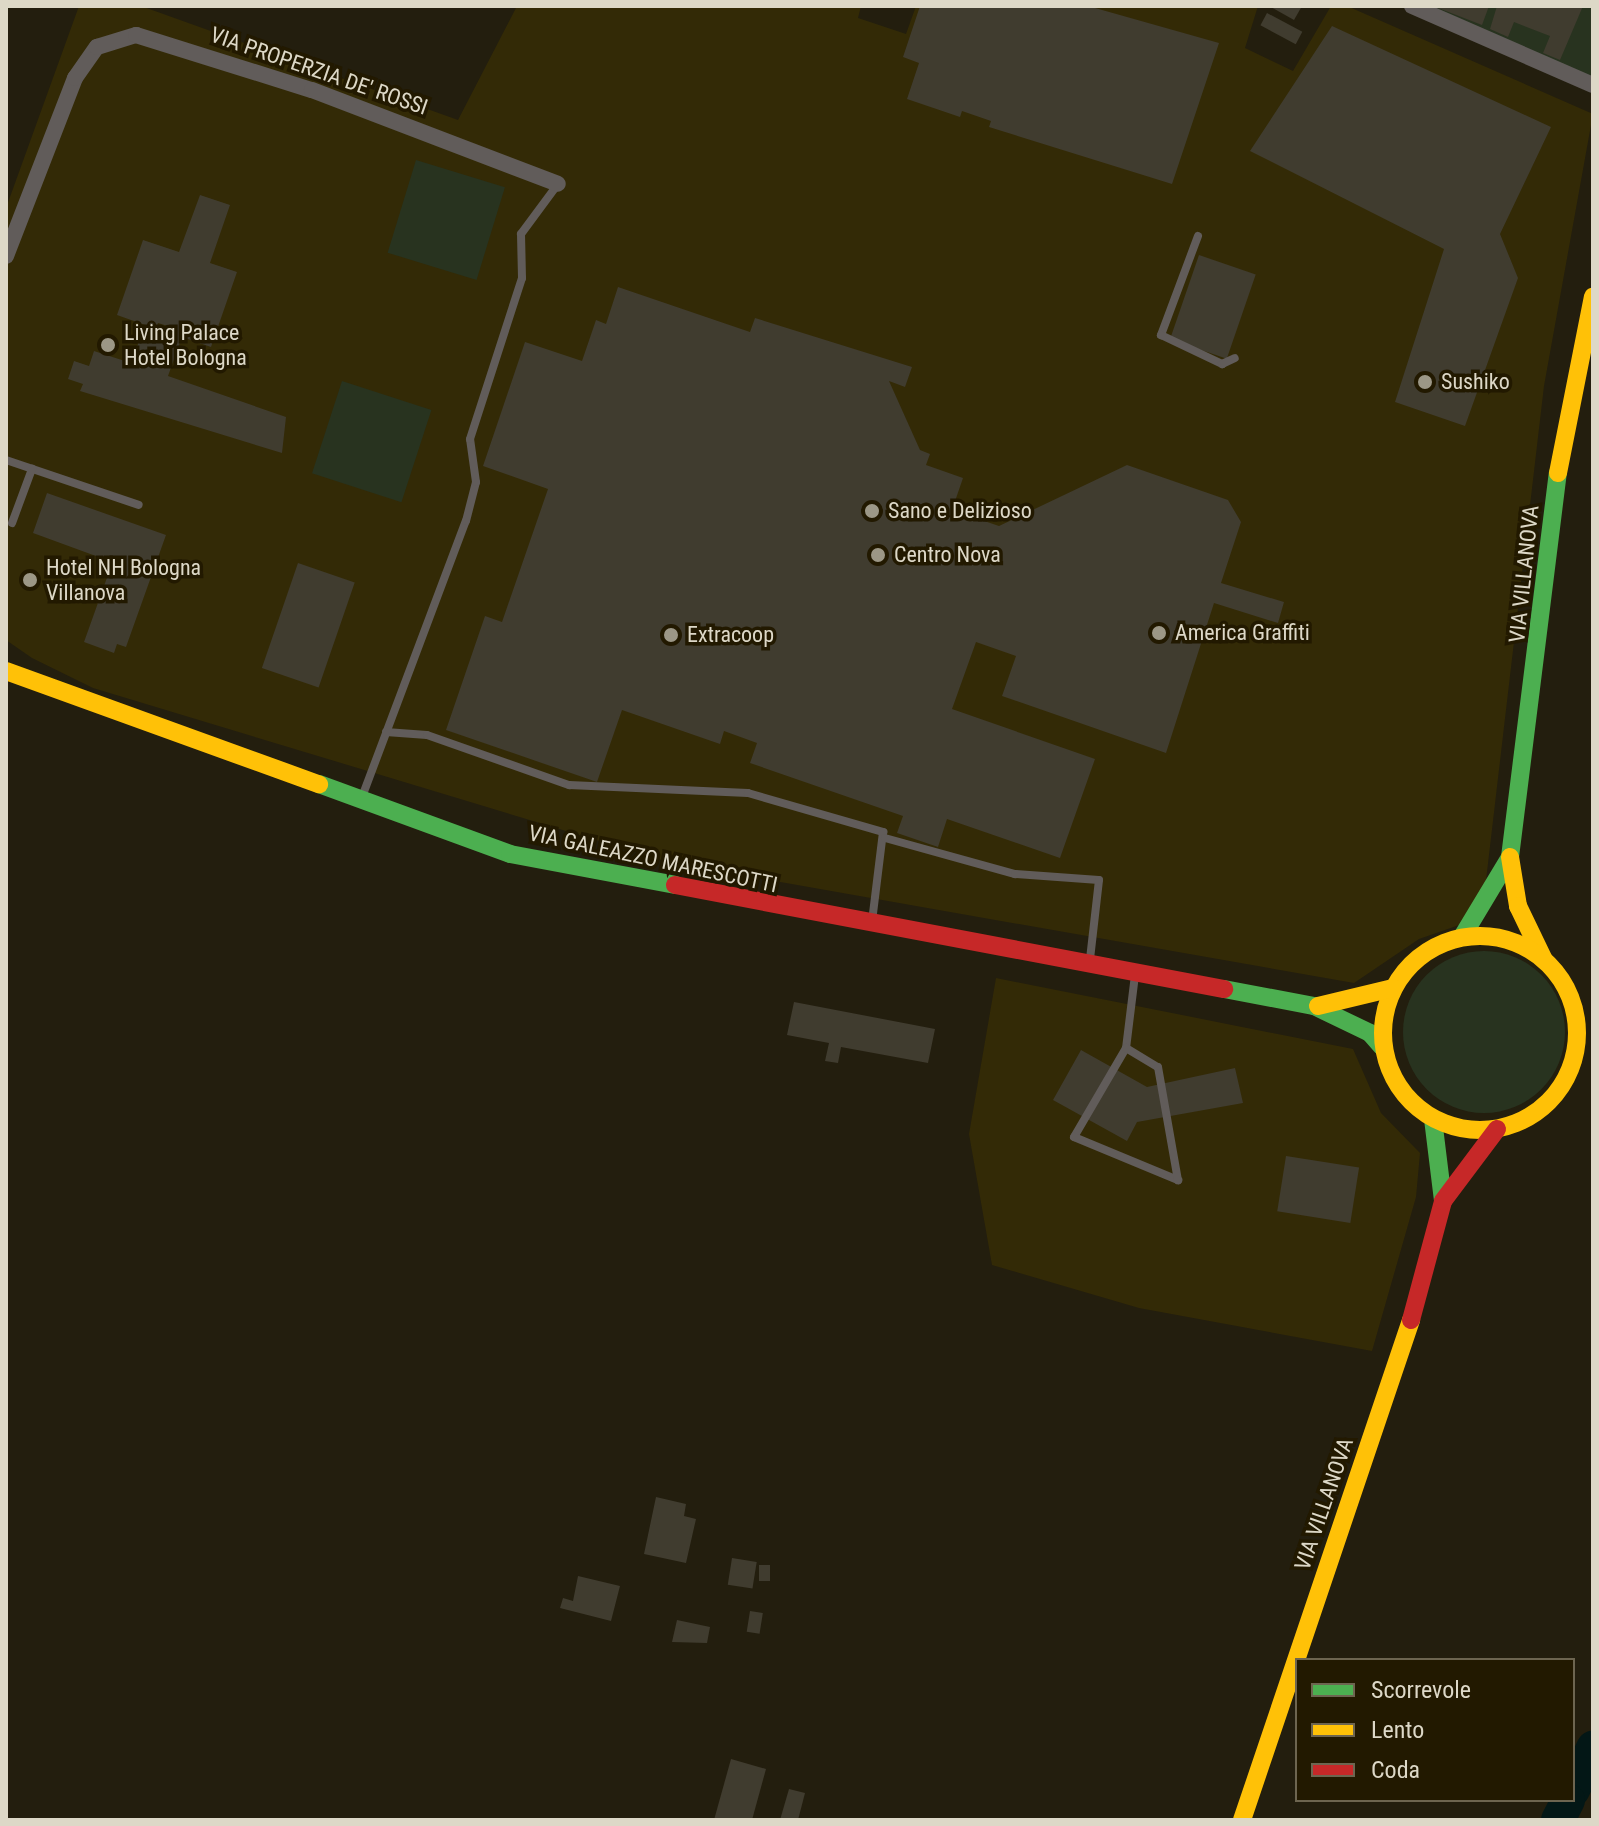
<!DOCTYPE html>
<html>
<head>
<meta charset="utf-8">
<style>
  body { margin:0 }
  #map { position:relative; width:1599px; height:1826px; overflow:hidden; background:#231e0e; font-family:"Roboto Condensed",sans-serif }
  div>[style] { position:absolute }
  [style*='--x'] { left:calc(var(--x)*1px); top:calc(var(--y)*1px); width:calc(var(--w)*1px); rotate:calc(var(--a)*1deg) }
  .built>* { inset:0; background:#332a06 }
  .green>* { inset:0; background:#28331f; transform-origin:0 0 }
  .round { border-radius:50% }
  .river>* { height:34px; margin:-17px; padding:0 17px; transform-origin:17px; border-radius:17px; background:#031716 }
  .building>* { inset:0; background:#403c2f; transform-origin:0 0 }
  .lane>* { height:8px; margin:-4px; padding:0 4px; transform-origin:4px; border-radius:4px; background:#615c5a }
  .street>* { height:16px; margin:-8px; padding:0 8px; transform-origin:8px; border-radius:8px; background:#615c5a }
  .fast>* { height:18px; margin:-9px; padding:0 9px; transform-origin:9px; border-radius:9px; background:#4caf50 }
  .slow>* { height:18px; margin:-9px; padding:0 9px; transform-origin:9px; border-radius:9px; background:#ffc107 }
  .slow>.ring { margin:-9px; padding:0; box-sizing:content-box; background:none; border:18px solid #ffc107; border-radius:50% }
  .jam>* { height:18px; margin:-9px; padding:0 9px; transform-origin:9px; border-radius:9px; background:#c62828 }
  .dots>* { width:22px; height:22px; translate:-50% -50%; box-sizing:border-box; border:4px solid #221900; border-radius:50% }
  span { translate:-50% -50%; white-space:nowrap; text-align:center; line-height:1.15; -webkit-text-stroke:7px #221900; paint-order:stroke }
  .street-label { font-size:22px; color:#ddd8c7 }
  .poi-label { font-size:22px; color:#ddd8c7 }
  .left { translate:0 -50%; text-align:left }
  .frame { position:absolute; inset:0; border:8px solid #ddd8c7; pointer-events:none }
  .legend { position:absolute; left:1295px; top:1658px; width:280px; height:144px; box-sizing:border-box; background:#221900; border:2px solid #6d6550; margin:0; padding:10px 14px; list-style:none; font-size:24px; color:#ddd8c7 }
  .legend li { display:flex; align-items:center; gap:16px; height:40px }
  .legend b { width:40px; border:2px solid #6d6550 }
</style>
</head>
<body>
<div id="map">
  <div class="built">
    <i style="clip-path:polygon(79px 6px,141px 6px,458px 120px,517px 6px,861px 6px,858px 18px,906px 34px,916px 6px,1258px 6px,1245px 48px,1293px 71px,1331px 6px,1347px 6px,1593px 114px,1544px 386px,1485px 889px,1465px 923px,1419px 939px,1354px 983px,672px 863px,93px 688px,32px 658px,6px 640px,6px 208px)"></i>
    <i style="clip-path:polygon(996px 978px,1353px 1049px,1381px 1113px,1420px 1153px,1416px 1197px,1372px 1351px,1139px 1308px,992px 1265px,969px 1134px)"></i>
  </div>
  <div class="green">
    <i style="clip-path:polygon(1425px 6px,1593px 6px,1593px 85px)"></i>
    <i style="left:416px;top:160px;width:93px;height:97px;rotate:17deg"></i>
    <i style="left:342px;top:381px;width:94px;height:97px;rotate:18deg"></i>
    <i class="round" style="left:1403px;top:951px;width:162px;height:162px"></i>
  </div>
  <div class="river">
    <i style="--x:1573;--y:1790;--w:47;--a:-64.5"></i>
    <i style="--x:1558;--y:1820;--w:22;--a:-63"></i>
  </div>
  <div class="building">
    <i style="clip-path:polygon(920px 6px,1088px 6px,1219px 43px,1172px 184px,989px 127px,991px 121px,962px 111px,960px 117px,907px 99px,919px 63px,903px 57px)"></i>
    <i style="clip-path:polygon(1269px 6px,1302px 6px,1294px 20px)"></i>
    <i style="clip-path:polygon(1433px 6px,1489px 6px,1482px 25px)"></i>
    <i style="clip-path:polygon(1497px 6px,1583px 6px,1560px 60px,1543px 53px,1550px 36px,1514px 22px,1508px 37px,1490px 29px)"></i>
    <i style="left:1267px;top:13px;width:40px;height:14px;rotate:28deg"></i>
    <i style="clip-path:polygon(1332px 26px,1551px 127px,1500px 234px,1518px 278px,1465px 426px,1395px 402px,1444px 249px,1250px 151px)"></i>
    <i style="clip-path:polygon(evenodd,200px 195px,230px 205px,210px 263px,237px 272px,211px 347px,182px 337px,168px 376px,286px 417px,282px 453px,80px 391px,83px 384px,68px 379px,74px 361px,89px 366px,94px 351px,131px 363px,145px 325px,117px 315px,143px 240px,179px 252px,200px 195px,158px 323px,177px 329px,174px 338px,155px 332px,158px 323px)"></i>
    <i style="left:1199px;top:255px;width:60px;height:89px;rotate:19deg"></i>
    <i style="clip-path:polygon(618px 287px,750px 332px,755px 318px,912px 367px,905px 387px,889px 381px,920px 450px,930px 454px,926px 465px,963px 478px,952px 510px,999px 526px,1127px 465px,1228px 500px,1241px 522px,1221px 583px,1284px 602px,1278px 623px,1214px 603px,1166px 753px,1002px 696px,1016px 656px,976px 642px,952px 709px,1095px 759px,1060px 858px,947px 819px,938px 847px,897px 833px,903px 816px,750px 763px,757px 743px,724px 731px,720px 744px,622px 710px,597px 782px,446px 730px,485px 616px,502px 622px,548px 489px,483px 466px,525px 342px,582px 361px,596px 320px,606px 324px)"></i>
    <i style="clip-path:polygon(47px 493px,166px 535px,126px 647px,117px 644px,114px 653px,84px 642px,109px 572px,104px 559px,33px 533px)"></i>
    <i style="left:298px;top:563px;width:60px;height:111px;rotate:19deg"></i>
    <i style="clip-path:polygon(794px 1002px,935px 1029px,928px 1063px,841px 1047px,838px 1063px,825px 1061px,829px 1043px,787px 1035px)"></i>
    <i style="clip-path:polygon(1081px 1050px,1147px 1087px,1235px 1068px,1243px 1103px,1137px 1122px,1127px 1141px,1053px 1100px)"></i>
    <i style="left:1286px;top:1156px;width:74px;height:56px;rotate:9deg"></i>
    <i style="clip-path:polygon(656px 1497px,686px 1504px,684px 1516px,696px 1519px,686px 1563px,644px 1554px)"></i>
    <i style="left:732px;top:1558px;width:25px;height:27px;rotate:9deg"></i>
    <i style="left:759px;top:1565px;width:11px;height:16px"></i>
    <i style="clip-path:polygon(578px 1576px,620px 1586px,611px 1621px,560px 1608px,563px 1598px,573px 1601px)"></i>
    <i style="left:750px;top:1611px;width:13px;height:21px;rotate:9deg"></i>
    <i style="clip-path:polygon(677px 1620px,710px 1627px,707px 1643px,672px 1642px)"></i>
    <i style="clip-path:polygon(731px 1759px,766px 1769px,752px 1820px,714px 1820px)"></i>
    <i style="clip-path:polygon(789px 1789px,805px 1793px,798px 1820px,780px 1820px)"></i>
  </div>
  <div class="lane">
    <i style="--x:1198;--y:236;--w:106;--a:110.5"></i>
    <i style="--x:1161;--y:335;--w:68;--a:25.4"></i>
    <i style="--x:1222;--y:364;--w:14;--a:-25"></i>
    <i style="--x:6;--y:460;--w:140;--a:18.7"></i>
    <i style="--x:12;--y:523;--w:58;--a:-69.7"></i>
    <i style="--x:386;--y:732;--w:41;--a:4.2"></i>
    <i style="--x:427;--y:735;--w:151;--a:19.4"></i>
    <i style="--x:569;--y:785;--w:179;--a:2.6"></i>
    <i style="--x:748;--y:793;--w:141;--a:16.1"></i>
    <i style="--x:883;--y:832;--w:90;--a:97"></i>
    <i style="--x:362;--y:797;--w:295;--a:-69.4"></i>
    <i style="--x:466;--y:521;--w:40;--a:-75.6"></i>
    <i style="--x:476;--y:482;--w:43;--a:-97.9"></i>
    <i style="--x:470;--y:439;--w:169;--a:-72.1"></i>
    <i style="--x:522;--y:278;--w:44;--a:-91.3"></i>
    <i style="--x:521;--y:234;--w:62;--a:-53.5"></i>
    <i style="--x:885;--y:838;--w:135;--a:15.5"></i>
    <i style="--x:1015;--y:874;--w:84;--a:4.1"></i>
    <i style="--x:1099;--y:880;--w:80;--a:96.5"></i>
    <i style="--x:1135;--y:975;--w:74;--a:97"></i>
    <i style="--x:1126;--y:1048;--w:103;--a:120.3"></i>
    <i style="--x:1074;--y:1137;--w:113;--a:22.5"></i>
    <i style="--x:1126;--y:1048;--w:37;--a:31"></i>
    <i style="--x:1158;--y:1067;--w:115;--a:80"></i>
  </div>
  <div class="street">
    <i style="--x:1412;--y:6;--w:197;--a:23.6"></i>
    <i style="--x:6;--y:256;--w:191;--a:-68.8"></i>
    <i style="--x:75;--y:78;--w:38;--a:-55"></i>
    <i style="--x:97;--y:47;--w:41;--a:-17.1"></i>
    <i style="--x:136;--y:35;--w:184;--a:17.4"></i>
    <i style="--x:312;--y:90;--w:263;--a:20.9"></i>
  </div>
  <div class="fast">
    <i style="--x:319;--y:784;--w:203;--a:20.1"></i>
    <i style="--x:510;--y:854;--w:168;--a:10.6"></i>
    <i style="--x:1462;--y:937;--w:93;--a:-59"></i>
    <i style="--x:1510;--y:857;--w:387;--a:-82.9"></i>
    <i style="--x:1224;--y:989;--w:92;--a:10.7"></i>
    <i style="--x:1314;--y:1006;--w:62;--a:25.7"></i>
    <i style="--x:1370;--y:1033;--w:18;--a:49"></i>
    <i style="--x:1433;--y:1119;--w:82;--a:83"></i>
  </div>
  <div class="slow">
    <i style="--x:1558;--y:473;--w:180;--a:-78.8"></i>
    <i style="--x:6;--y:671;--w:333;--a:19.9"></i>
    <i style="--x:1510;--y:857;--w:50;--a:80.7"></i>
    <i style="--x:1518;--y:906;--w:58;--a:64.3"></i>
    <i class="ring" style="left:1383px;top:936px;width:176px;height:176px"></i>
    <i style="--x:1318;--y:1006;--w:77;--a:-13.5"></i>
    <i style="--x:1242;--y:1820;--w:528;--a:-71.32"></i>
  </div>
  <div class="jam">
    <i style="--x:675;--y:885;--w:559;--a:10.73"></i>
    <i style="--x:1411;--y:1320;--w:123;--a:-74.9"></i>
    <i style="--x:1443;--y:1201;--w:90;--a:-53.1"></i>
  </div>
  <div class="dots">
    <i style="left:108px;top:345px;background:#9c9786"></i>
    <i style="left:1425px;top:382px;background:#9c9786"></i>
    <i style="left:872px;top:511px;background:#9c9786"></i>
    <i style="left:878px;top:555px;background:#9c9786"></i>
    <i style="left:30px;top:580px;background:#9c9786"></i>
    <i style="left:1159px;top:633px;background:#9c9786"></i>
    <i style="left:671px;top:635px;background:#9c9786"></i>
  </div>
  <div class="street-label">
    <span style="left:319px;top:71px;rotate:19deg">VIA PROPERZIA DE' ROSSI</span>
    <span style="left:1524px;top:574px;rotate:-84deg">VIA VILLANOVA</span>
    <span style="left:653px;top:859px;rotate:12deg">VIA GALEAZZO MARESCOTTI</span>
    <span style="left:1324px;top:1504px;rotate:-71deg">VIA VILLANOVA</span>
  </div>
  <div class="poi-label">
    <span class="left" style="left:124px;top:345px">Living Palace<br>Hotel Bologna</span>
    <span class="left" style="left:1441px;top:382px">Sushiko</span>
    <span class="left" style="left:888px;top:511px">Sano e Delizioso</span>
    <span class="left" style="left:894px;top:555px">Centro Nova</span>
    <span class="left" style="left:46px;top:580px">Hotel NH Bologna<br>Villanova</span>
    <span class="left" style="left:1175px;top:633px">America Graffiti</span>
    <span class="left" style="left:687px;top:635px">Extracoop</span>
  </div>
  <div class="frame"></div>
  <ul class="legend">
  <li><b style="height:10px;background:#4caf50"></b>Scorrevole</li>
  <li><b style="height:10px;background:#ffc107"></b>Lento</li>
  <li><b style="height:10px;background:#c62828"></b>Coda</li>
  </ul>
</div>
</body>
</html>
